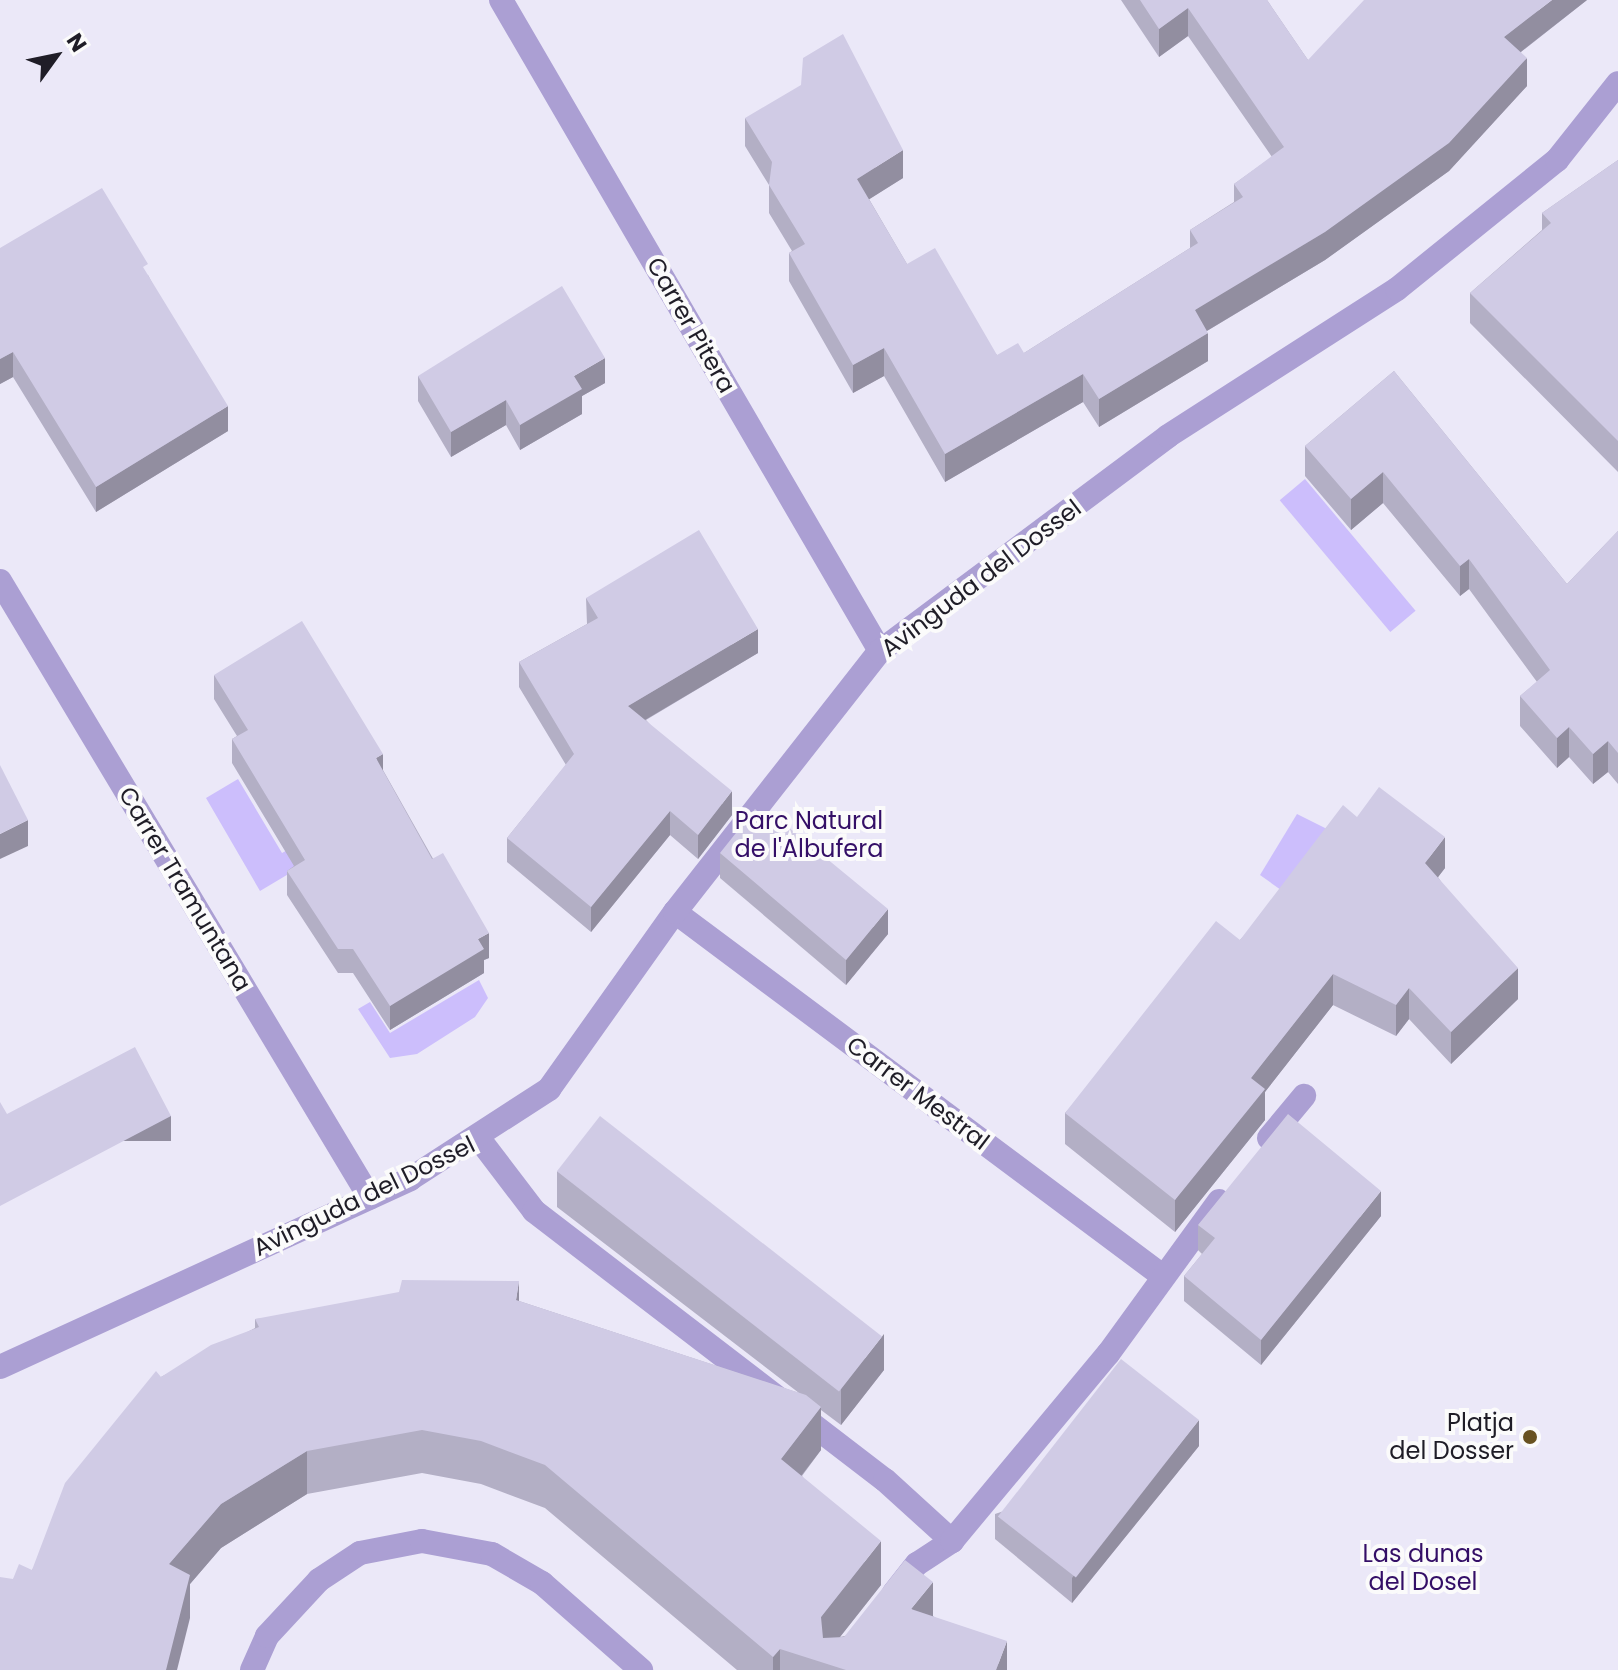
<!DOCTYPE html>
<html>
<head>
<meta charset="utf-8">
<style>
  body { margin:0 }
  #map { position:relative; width:1618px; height:1670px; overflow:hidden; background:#fbfbfb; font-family:Poppins,sans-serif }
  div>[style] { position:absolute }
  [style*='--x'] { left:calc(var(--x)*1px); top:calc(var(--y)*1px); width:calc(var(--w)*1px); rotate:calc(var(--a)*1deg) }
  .green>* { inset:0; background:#ebe8f8; transform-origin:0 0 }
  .water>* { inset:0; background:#ccbefc; transform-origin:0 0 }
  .minor>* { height:24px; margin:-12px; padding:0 12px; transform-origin:12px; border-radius:12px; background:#ab9fd3 }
  .wall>* { inset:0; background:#b3afc5 }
  .shaded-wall>* { inset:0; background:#928ea0; transform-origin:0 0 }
  .building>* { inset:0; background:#d0cbe5; transform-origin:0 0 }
  .dots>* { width:22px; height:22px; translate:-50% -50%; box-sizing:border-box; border:4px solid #fbfbfb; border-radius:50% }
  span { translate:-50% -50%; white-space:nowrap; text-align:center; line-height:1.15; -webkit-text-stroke:8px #fbfbfb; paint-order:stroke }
  .street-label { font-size:24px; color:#1f1d27 }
  .park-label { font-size:24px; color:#340f67 }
  .poi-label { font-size:24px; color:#1f1d27 }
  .right { translate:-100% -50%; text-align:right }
  .north { position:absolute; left:16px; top:16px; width:80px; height:80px; -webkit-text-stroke:6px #fbfbfb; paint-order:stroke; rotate:57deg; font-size:22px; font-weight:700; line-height:32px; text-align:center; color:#1f1d27 }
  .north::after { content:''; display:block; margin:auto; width:28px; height:36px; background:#1f1d27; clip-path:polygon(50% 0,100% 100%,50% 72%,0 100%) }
</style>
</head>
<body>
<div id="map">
  <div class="green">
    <i style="left:0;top:0;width:1618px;height:1670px"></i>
  </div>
  <div class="water">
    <i style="left:1305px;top:479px;width:172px;height:33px;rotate:50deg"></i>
    <i style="clip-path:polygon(238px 779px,282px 853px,307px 839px,317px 857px,260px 891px,206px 798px)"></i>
    <i style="clip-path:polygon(1297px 814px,1343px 837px,1295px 900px,1260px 875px)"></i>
    <i style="clip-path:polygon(479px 980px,488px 998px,475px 1017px,417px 1054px,390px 1058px,358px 1009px,370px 1002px,390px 1033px)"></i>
  </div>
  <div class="minor">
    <i style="--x:501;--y:0;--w:753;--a:59.79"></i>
    <i style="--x:0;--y:581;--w:719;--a:59.05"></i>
    <i style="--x:675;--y:912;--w:605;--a:36.74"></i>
    <i style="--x:1269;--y:1138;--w:55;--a:-50.2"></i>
    <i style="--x:480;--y:1140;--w:89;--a:52.7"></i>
    <i style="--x:534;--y:1211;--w:442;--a:37.5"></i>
    <i style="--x:885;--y:1480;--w:91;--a:42.3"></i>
    <i style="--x:0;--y:1367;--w:451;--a:-24.6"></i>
    <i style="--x:410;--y:1179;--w:166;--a:-32.9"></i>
    <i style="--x:549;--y:1089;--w:217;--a:-54.6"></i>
    <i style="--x:675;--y:912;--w:332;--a:-51.9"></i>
    <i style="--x:880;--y:651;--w:359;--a:-36.7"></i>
    <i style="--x:1168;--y:436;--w:272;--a:-32.7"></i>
    <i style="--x:1397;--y:289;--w:206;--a:-38.9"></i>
    <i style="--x:1557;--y:160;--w:98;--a:-51.6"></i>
    <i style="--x:894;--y:1593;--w:37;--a:-52"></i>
    <i style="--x:917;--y:1564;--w:42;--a:-33.3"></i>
    <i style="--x:952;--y:1541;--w:244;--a:-50.2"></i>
    <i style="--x:1108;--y:1354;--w:189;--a:-54"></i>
    <i style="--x:252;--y:1670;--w:37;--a:-66"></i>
    <i style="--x:267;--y:1636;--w:76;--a:-47.1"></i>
    <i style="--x:319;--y:1580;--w:49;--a:-33.4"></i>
    <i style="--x:360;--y:1553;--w:63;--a:-11"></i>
    <i style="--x:422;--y:1541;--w:71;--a:10.5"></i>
    <i style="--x:492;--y:1554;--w:58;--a:30.1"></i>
    <i style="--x:542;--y:1583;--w:132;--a:41.3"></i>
  </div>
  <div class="wall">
    <i style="clip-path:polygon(1121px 0,1267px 0,1308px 60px,1587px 0,1521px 52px,1527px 86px,1449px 171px,1325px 260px,1207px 331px,1208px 361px,1099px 427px,1083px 402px,945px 482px,884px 376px,853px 393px,789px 281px,789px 253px,792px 251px,769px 213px,769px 185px,745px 146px,745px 118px,903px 178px,869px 199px,907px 264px,997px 355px,1024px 353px,1190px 248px,1190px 230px,1234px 202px,1234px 184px,1272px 157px,1188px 36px,1159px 57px)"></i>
    <i style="clip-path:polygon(1618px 160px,1618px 472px,1470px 323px,1470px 293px,1542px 230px,1542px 213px)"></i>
    <i style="clip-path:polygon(0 248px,148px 275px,228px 431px,96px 512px,13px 377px,0 384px)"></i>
    <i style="clip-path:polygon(1394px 371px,1567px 584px,1618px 531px,1618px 784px,1608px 772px,1593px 784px,1569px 757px,1557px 768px,1520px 726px,1520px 696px,1537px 682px,1469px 589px,1460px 596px,1383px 503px,1351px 530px,1305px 476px,1305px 446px)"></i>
    <i style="clip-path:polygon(418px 376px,605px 383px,582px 396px,582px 414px,520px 450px,506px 425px,451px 457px,418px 401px)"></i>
    <i style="clip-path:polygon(586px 598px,758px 653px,646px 720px,732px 815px,698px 859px,670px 835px,591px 932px,507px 862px,507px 838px,566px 765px,519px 687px,519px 662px,587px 624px)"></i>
    <i style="clip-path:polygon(214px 675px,383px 770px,489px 958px,484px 960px,484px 973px,390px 1030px,353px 973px,338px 973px,287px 895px,287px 871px,294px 866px,232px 763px,232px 739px,237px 736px,214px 699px)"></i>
    <i style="clip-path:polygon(1357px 817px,1445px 868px,1438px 877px,1518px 999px,1451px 1064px,1409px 1019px,1396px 1036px,1333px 1005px,1265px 1092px,1265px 1120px,1175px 1232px,1065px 1144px,1065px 1113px,1240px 940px)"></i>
    <i style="clip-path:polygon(720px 853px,888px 934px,846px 985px,720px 878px)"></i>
    <i style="clip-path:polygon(557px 1171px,884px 1370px,841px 1425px,821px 1410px,821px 1450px,802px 1476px,881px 1585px,840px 1637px,933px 1616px,1007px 1670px,737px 1670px,545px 1508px,481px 1484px,422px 1473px,307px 1494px,221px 1548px,190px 1584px,190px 1618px,13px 1579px,32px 1570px,161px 1377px,255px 1328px,255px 1319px,519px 1301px,799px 1393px,557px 1207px)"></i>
    <i style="clip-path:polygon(1381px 1216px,1261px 1365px,1184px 1301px,1184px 1276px,1202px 1254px,1198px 1250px,1198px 1225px)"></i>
    <i style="clip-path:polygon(1199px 1446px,1072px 1603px,995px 1539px,995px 1514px)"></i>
  </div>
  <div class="shaded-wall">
    <i style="clip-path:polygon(1552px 0,1587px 0,1504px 65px,1504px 37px)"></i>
    <i style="clip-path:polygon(1188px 8px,1188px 36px,1159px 57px,1159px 29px)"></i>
    <i style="clip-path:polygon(1527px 58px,1527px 86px,1449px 171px,1325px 260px,1195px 338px,1195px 310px)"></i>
    <i style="clip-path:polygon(903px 150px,903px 178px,857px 207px,857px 179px)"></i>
    <i style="clip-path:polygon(1208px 333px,1208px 361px,1099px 427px,1099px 399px)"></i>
    <i style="clip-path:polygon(884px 348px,884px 376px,853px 393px,853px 365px)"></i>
    <i style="clip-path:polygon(13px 352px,13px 377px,0 384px,0 359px)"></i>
    <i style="clip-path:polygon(605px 358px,605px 383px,582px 396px,582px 414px,520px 450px,520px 425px,574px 376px)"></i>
    <i style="clip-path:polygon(1083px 374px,1083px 402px,945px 482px,945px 454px)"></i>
    <i style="clip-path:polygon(506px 400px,506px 425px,451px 457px,451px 432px)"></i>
    <i style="clip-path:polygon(228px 406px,228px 431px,96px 512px,96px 487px)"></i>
    <i style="clip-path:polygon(1383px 472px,1383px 503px,1351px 530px,1351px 499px)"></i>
    <i style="clip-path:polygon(1469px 559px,1469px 589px,1460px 596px,1460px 566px)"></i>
    <i style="clip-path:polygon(758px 629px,758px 653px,628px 730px,628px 706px)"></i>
    <i style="clip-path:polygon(1569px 727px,1569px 757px,1557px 768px,1557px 738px)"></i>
    <i style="clip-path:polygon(1608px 741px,1608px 772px,1593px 784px,1593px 754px)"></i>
    <i style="clip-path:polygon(383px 754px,383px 778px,376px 758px)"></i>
    <i style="clip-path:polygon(732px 791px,732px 815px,698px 859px,698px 835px)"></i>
    <i style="clip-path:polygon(670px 811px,670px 835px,591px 932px,591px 907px)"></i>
    <i style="clip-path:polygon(28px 820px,28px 846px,0 859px,0 834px)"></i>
    <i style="clip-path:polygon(1445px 837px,1445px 868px,1425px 894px,1425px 863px)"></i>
    <i style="clip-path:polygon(888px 909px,888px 934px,846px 985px,846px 960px)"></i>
    <i style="clip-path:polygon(489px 933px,489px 958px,484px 960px,484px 973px,390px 1030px,390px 1006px,478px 939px)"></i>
    <i style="clip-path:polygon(1518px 968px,1518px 999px,1451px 1064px,1451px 1032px)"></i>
    <i style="clip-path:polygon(1333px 974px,1333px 1005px,1265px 1092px,1265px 1120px,1175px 1232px,1175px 1200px,1251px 1078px)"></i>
    <i style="clip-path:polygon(1409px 988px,1409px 1019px,1396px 1036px,1396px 1005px)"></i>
    <i style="left:171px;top:1116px;width:25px;height:193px;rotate:90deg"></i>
    <i style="clip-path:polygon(1381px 1191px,1381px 1216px,1261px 1365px,1261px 1340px)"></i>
    <i style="clip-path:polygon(519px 1281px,519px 1324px,516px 1300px)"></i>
    <i style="clip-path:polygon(884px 1334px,884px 1370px,841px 1425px,841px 1389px)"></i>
    <i style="clip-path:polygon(821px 1407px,821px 1450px,781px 1502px,781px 1459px)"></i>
    <i style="clip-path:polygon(1199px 1420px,1199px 1446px,1072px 1603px,1072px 1578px)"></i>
    <i style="clip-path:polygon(307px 1451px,307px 1494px,221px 1548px,190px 1584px,190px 1618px,177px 1670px,166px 1670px,169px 1564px,221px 1504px)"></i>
    <i style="clip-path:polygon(881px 1541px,881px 1585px,821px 1661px,821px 1617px)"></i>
    <i style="clip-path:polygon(933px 1582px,933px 1625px,911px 1609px)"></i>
    <i style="clip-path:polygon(1007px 1641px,1007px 1670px,996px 1670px)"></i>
    <i style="clip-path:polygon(780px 1649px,780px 1670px,773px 1670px,773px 1657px)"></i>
  </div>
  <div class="building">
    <i style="clip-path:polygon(1140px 0,1267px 0,1308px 60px,1364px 0,1552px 0,1504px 37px,1527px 58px,1449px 143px,1325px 232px,1195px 310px,1208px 333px,1099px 399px,1083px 374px,945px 454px,884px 348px,853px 365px,789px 253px,805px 244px,769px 185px,772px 162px,745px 118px,801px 85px,803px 58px,843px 34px,903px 150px,857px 179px,907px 264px,935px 248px,997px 355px,1018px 343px,1024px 353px,1198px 243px,1190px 230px,1243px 197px,1234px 184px,1284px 147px,1188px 8px,1159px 29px)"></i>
    <i style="clip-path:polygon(1618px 160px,1618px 441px,1470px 293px,1551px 223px,1542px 213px)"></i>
    <i style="clip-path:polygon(102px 188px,148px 264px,143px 267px,228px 406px,96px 487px,13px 352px,0 359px,0 248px)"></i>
    <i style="clip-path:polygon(562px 286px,605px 358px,574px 376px,582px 389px,520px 425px,506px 400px,451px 432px,418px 376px)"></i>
    <i style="clip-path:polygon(1394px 371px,1567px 584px,1618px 531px,1618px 753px,1608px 741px,1593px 754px,1569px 727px,1557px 738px,1520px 696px,1550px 670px,1469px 559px,1460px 566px,1383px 472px,1351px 499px,1305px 446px)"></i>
    <i style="clip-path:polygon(699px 530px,758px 629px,628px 706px,732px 791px,698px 835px,670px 811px,591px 907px,507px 838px,574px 754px,519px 662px,598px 618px,586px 598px)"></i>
    <i style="clip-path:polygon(302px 621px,383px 754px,376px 758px,432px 859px,443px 853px,489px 933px,478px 939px,484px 949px,390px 1006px,353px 949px,338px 949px,287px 871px,305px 860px,232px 739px,248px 730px,214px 675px)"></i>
    <i style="clip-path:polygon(0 765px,28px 820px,0 834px)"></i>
    <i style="clip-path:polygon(1379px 787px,1445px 837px,1425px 863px,1518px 968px,1451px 1032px,1409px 988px,1396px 1005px,1333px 974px,1251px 1078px,1265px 1089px,1175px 1200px,1065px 1113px,1216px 921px,1240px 940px,1343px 805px,1357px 817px)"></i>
    <i style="clip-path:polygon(755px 809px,765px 818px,770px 812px,888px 909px,846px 960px,720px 853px)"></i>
    <i style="clip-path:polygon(135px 1047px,171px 1116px,0 1206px,0 1102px,7px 1114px)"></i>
    <i style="clip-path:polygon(1288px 1114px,1381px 1191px,1261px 1340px,1184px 1276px,1215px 1238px,1198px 1225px)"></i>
    <i style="left:600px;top:1116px;width:358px;height:70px;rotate:38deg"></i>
    <i style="clip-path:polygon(402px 1280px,519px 1281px,516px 1300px,806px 1395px,821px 1407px,781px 1459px,881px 1541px,821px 1617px,823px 1638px,844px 1637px,905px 1560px,933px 1582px,911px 1609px,1007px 1641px,996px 1670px,846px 1670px,780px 1649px,773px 1657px,545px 1465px,481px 1441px,422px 1430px,307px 1451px,221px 1504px,169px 1564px,190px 1575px,166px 1670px,0 1670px,0 1577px,13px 1579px,19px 1564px,32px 1570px,65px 1483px,156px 1371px,161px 1377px,211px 1345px,259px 1327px,255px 1319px,399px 1292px)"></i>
    <i style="left:1121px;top:1359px;width:99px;height:200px;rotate:38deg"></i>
  </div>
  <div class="dots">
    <i style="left:1530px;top:1437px;background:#685221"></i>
  </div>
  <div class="street-label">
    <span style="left:691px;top:325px;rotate:60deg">Carrer Pitera</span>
    <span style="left:981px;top:578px;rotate:-37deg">Avinguda del Dossel</span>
    <span style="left:185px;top:889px;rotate:59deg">Carrer Tramuntana</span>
    <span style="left:918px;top:1093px;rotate:37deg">Carrer Mestral</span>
    <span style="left:364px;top:1196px;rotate:-26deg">Avinguda del Dossel</span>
  </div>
  <div class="park-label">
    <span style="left:809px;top:835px">Parc Natural<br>de l'Albufera</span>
    <span style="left:1423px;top:1568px">Las dunas<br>del Dosel</span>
  </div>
  <div class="poi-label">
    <span class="right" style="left:1514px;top:1437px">Platja<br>del Dosser</span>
  </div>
  <div class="north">N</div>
</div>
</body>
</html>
